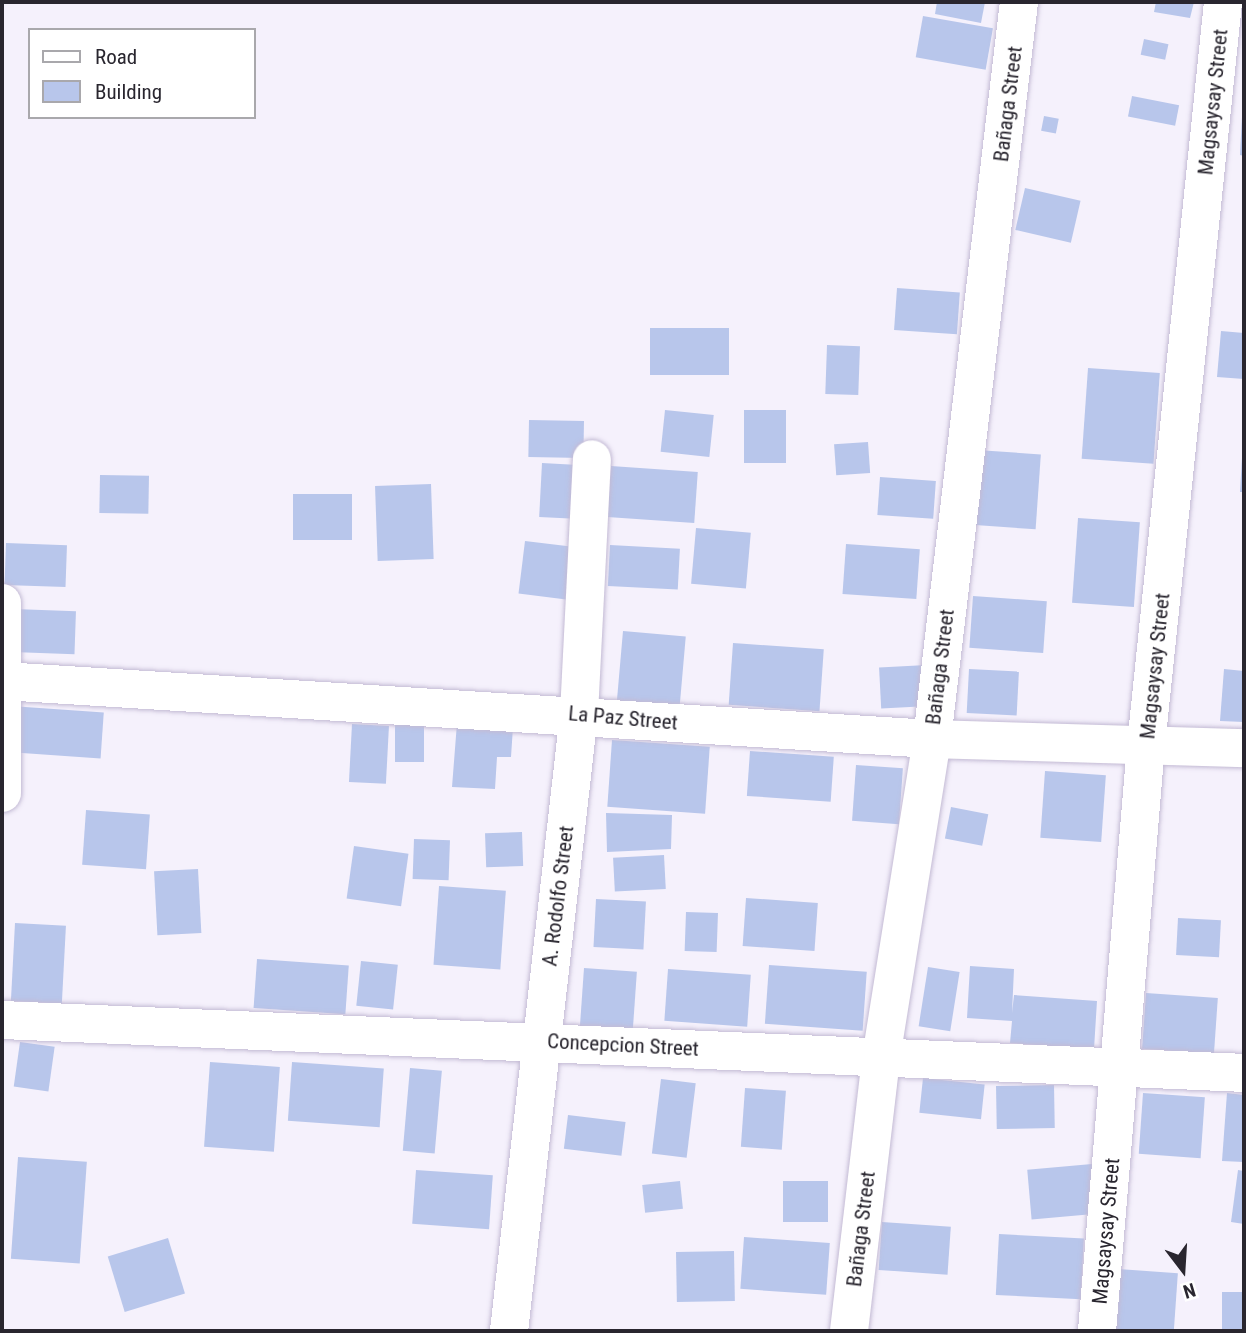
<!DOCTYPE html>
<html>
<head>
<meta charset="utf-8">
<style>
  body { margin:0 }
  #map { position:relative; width:1246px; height:1333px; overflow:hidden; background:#f5f1fc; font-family:"Roboto Condensed",sans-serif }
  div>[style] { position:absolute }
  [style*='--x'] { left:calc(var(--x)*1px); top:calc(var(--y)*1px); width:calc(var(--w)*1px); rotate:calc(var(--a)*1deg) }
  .building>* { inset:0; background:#b8c6eb; transform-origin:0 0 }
  .roads { filter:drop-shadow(0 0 2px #c3bad4) drop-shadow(0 0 2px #c3bad4) }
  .minor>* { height:38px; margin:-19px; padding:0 19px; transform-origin:19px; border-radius:19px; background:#fff }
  span { translate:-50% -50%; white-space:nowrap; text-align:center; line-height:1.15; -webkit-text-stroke:5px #fff; paint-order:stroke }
  .street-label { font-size:21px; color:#29262f }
  .frame { position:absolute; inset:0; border:4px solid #29262f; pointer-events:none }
  .legend { position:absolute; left:28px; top:28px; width:228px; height:91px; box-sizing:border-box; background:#fff; border:2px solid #a9a8ac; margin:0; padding:9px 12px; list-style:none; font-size:21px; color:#29262f }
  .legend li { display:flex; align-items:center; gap:14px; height:35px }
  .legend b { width:35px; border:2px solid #a9a8ac }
  .north { position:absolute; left:1148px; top:1235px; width:70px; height:70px; -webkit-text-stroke:5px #fff; paint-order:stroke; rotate:163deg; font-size:19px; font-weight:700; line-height:28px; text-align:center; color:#29262f }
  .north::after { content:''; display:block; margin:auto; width:24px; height:32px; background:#29262f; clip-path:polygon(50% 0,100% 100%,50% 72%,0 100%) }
</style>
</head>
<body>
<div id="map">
  <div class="building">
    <i style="clip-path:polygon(937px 2px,985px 2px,981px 23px,935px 14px)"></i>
    <i style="clip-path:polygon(1156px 2px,1194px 2px,1190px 18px,1154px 12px)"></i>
    <i style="left:923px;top:16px;width:71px;height:42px;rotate:10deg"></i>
    <i style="left:1144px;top:39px;width:25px;height:16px;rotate:12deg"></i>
    <i style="left:1132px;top:96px;width:48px;height:21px;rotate:11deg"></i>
    <i style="left:1044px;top:116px;width:15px;height:15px;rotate:11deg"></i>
    <i style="clip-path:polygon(1242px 117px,1244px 117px,1244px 156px,1240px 155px)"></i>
    <i style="left:1025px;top:188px;width:57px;height:43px;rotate:13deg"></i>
    <i style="left:897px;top:288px;width:63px;height:42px;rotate:4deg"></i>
    <i style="left:650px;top:328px;width:79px;height:47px"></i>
    <i style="clip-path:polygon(1221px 331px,1244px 333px,1244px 379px,1217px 377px)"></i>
    <i style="left:827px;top:345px;width:33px;height:49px;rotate:2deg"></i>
    <i style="left:1088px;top:368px;width:72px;height:91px;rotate:4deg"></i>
    <i style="left:665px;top:410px;width:49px;height:42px;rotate:6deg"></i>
    <i style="left:744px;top:410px;width:42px;height:53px"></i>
    <i style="left:529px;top:420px;width:55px;height:37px;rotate:1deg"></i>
    <i style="left:868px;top:442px;width:31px;height:34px;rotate:86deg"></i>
    <i style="left:977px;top:450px;width:64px;height:75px;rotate:4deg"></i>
    <i style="clip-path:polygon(1242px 458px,1244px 458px,1244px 492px,1240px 492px)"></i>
    <i style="left:542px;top:463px;width:41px;height:54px;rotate:3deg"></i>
    <i style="left:611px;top:466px;width:87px;height:51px;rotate:4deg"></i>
    <i style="left:100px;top:475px;width:49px;height:38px;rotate:1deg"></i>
    <i style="left:880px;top:477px;width:56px;height:38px;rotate:4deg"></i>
    <i style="left:431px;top:484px;width:75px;height:56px;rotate:88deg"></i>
    <i style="left:293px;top:494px;width:59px;height:46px"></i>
    <i style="left:1078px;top:518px;width:62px;height:85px;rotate:4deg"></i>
    <i style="left:696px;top:528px;width:55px;height:56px;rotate:5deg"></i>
    <i style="left:525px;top:541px;width:48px;height:53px;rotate:7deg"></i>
    <i style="left:6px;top:543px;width:61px;height:42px;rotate:2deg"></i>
    <i style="left:846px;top:544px;width:74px;height:50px;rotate:4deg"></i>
    <i style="left:610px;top:545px;width:70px;height:41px;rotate:3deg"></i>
    <i style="left:973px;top:596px;width:74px;height:52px;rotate:4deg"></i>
    <i style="left:14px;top:609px;width:62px;height:43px;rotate:2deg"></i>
    <i style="left:623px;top:631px;width:63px;height:72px;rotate:5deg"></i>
    <i style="left:733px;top:643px;width:91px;height:62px;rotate:4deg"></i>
    <i style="left:927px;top:665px;width:41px;height:48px;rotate:87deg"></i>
    <i style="left:969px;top:669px;width:50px;height:44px;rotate:3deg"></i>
    <i style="clip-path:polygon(1224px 669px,1244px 671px,1244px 722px,1220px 721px)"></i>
    <i style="left:11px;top:706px;width:93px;height:46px;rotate:4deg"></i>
    <i style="left:395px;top:715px;width:29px;height:47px"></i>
    <i style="clip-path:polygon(457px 723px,513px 727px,511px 757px,497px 757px,495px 789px,452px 787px)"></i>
    <i style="left:352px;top:724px;width:37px;height:58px;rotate:3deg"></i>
    <i style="left:612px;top:740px;width:98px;height:67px;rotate:4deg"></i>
    <i style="left:750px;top:751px;width:84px;height:45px;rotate:4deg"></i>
    <i style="left:856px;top:765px;width:47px;height:56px;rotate:4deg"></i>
    <i style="left:1045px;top:771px;width:61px;height:67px;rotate:4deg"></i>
    <i style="left:951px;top:807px;width:38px;height:32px;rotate:11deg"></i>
    <i style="left:86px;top:810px;width:64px;height:55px;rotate:4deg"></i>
    <i style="clip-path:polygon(606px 813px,672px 815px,671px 849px,607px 852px)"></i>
    <i style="left:522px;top:832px;width:34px;height:37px;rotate:88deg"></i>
    <i style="left:414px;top:839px;width:36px;height:40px;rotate:2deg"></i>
    <i style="left:354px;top:846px;width:55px;height:53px;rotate:8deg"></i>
    <i style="left:664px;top:855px;width:34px;height:51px;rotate:87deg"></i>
    <i style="left:198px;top:869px;width:64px;height:44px;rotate:87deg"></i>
    <i style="left:439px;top:886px;width:67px;height:79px;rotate:4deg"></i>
    <i style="left:746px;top:898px;width:72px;height:48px;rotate:4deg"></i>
    <i style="left:596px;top:899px;width:50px;height:48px;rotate:3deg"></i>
    <i style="left:686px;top:912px;width:32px;height:39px;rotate:2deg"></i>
    <i style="left:1178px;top:918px;width:43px;height:37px;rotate:3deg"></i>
    <i style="left:15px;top:923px;width:51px;height:78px;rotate:3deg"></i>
    <i style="left:257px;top:959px;width:92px;height:49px;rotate:4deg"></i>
    <i style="left:361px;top:961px;width:37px;height:45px;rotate:6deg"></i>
    <i style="left:769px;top:965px;width:98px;height:59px;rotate:4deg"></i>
    <i style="clip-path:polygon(970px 966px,1014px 969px,1012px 1013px,1014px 995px,1097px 1001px,1094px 1049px,1010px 1043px,1012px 1021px,967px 1018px)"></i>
    <i style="left:928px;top:967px;width:32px;height:60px;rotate:9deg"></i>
    <i style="left:584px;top:968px;width:53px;height:63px;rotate:4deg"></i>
    <i style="left:668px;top:969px;width:83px;height:52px;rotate:4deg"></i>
    <i style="left:1146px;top:993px;width:72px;height:56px;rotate:4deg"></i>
    <i style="left:20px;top:1042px;width:35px;height:45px;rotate:8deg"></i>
    <i style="left:210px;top:1062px;width:70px;height:85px;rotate:4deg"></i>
    <i style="left:292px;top:1062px;width:92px;height:59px;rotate:4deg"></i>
    <i style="left:410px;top:1068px;width:32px;height:83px;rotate:5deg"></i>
    <i style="left:923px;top:1078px;width:62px;height:35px;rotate:6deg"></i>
    <i style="left:661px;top:1079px;width:35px;height:75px;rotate:7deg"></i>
    <i style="left:1054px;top:1085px;width:43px;height:58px;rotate:89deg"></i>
    <i style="left:745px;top:1088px;width:41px;height:59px;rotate:4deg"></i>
    <i style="left:1143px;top:1093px;width:62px;height:61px;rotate:4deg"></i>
    <i style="clip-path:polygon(1227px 1093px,1244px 1095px,1244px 1162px,1222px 1161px)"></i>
    <i style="left:568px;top:1115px;width:58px;height:34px;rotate:7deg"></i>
    <i style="left:18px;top:1157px;width:69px;height:102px;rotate:4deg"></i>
    <i style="left:1092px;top:1164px;width:50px;height:65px;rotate:85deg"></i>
    <i style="left:416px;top:1170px;width:77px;height:54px;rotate:4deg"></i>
    <i style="clip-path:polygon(1238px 1170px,1244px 1171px,1244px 1224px,1231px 1222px)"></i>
    <i style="left:680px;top:1181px;width:28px;height:38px;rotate:84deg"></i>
    <i style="left:783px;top:1181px;width:45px;height:41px"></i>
    <i style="left:882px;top:1222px;width:69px;height:48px;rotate:4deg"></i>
    <i style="left:999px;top:1234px;width:85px;height:61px;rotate:3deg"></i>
    <i style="left:744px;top:1237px;width:86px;height:52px;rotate:4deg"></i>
    <i style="left:168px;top:1238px;width:58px;height:63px;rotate:73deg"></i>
    <i style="left:734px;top:1251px;width:50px;height:58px;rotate:89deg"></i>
    <i style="left:1118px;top:1269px;width:60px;height:62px;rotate:4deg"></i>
    <i style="left:1222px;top:1292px;width:22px;height:39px"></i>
  </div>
  <div class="roads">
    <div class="minor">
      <i style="--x:2;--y:603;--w:190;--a:90"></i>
      <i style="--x:2;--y:681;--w:932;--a:3.57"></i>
      <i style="--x:932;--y:739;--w:312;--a:1.7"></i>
      <i style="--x:2;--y:1020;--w:1243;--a:2.44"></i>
      <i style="--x:509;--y:1331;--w:621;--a:-83.53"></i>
      <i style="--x:579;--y:714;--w:255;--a:-87.1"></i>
      <i style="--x:849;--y:1331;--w:275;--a:-83.3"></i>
      <i style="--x:881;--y:1058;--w:323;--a:-80.9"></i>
      <i style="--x:932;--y:739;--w:742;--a:-83.27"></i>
      <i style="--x:1097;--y:1331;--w:588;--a:-85.22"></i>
      <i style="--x:1146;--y:745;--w:747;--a:-84.08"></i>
    </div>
  </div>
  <div class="street-label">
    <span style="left:1213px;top:102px;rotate:-84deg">Magsaysay Street</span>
    <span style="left:1008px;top:104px;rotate:-83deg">Bañaga Street</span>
    <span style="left:1155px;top:666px;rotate:-84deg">Magsaysay Street</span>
    <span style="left:940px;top:667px;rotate:-83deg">Bañaga Street</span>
    <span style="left:623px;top:718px;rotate:5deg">La Paz Street</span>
    <span style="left:558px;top:896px;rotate:-83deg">A. Rodolfo Street</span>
    <span style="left:623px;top:1045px;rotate:3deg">Concepcion Street</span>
    <span style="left:861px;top:1229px;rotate:-83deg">Bañaga Street</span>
    <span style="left:1106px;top:1231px;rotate:-85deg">Magsaysay Street</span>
  </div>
  <div class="frame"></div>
  <ul class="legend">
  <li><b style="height:9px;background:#fff"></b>Road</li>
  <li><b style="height:19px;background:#b8c6eb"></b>Building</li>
  </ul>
  <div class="north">N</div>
</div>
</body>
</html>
